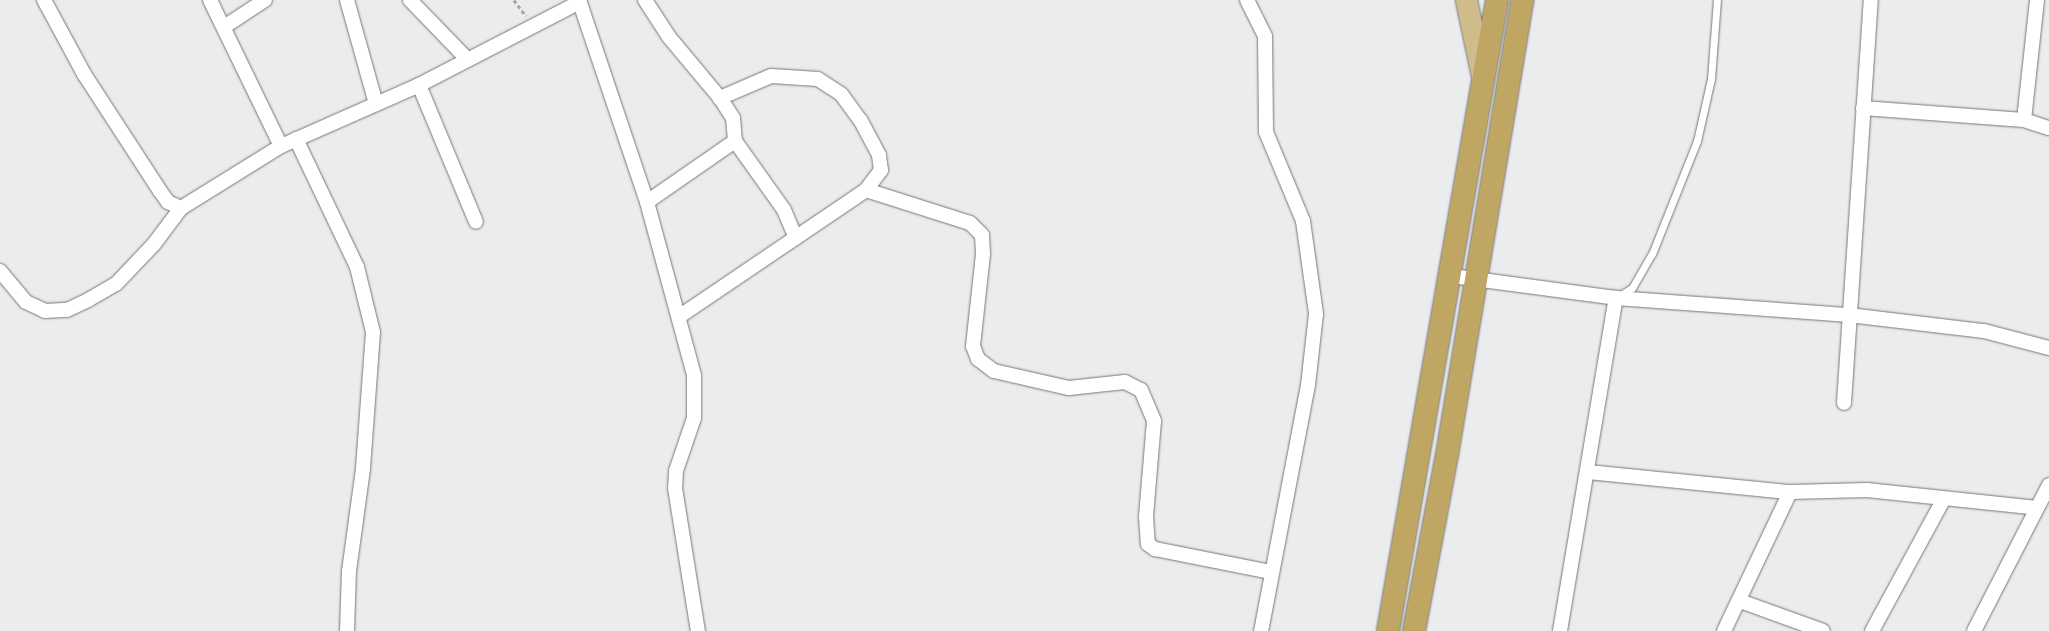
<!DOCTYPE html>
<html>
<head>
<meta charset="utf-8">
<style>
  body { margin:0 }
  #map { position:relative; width:2049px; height:631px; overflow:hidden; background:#ebeced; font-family:"Roboto Condensed",sans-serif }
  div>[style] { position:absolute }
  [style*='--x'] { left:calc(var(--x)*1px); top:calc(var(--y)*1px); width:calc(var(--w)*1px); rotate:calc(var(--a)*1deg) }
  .path>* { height:2.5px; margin-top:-1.25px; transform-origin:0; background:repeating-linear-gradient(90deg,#a6a7a8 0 4px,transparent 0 6.5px) }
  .roads { filter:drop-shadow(0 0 1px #767677) drop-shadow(0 0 1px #767677) }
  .service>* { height:7px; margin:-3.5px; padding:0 3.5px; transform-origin:3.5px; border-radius:3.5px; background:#fff }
  .minor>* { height:14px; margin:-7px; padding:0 7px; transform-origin:7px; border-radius:7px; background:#fff }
  .primary>* { height:21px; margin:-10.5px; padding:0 10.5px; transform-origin:10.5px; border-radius:10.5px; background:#d0bc8a }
  .trunk>* { height:22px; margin:-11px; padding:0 11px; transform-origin:11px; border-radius:11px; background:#c0a663 }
  span { translate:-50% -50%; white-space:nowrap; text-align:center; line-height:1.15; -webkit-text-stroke:5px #ebeced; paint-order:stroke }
</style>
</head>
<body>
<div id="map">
  <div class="path">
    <i style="--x:514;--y:0;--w:20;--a:53"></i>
  </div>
  <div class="roads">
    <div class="service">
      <i style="--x:1619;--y:296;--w:15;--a:-32"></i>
      <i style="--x:1632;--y:288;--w:39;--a:-60"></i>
      <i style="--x:1652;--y:254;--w:122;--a:-68.3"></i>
      <i style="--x:1697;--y:141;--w:64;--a:-77.3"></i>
      <i style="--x:1711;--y:79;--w:79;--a:-85.7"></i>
    </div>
    <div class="minor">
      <i style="--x:44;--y:0;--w:84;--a:61.6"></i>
      <i style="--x:84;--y:74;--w:140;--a:57"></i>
      <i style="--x:160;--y:191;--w:14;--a:54"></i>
      <i style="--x:168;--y:202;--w:14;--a:25"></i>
      <i style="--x:210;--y:0;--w:162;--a:64.1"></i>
      <i style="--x:347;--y:0;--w:108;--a:74.4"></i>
      <i style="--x:410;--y:0;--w:83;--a:46"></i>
      <i style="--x:579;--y:0;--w:213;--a:71.4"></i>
      <i style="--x:647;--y:202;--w:179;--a:74.8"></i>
      <i style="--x:694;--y:375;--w:43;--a:90"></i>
      <i style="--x:694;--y:418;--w:56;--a:108.8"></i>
      <i style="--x:676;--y:471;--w:17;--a:93"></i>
      <i style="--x:675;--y:488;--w:145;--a:80.9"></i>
      <i style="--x:645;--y:0;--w:44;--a:57"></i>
      <i style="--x:669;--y:37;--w:80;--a:50.1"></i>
      <i style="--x:720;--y:98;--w:24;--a:57"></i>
      <i style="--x:733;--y:118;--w:23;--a:85"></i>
      <i style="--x:735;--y:141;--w:85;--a:54.6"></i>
      <i style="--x:784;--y:210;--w:30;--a:67"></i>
      <i style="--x:1247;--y:0;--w:40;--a:63.4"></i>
      <i style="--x:1265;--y:36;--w:96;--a:89.4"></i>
      <i style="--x:1266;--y:132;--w:96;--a:67.4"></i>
      <i style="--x:1303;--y:221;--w:94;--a:82"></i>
      <i style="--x:1316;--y:314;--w:71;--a:96.4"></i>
      <i style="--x:1308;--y:385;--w:250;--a:100.8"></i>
      <i style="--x:224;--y:27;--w:49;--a:-33.4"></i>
      <i style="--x:419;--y:85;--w:148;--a:67.4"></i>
      <i style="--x:1863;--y:108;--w:161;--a:4.3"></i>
      <i style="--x:2024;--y:120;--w:26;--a:18"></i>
      <i style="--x:2024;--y:120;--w:121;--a:-83.8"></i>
      <i style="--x:296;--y:139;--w:142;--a:64.5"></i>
      <i style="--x:357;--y:267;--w:67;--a:76.2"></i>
      <i style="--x:373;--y:332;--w:137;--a:94.2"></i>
      <i style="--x:363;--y:469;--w:103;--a:97.8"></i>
      <i style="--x:349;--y:571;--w:60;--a:91.9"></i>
      <i style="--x:866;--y:190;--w:109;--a:17.6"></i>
      <i style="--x:970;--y:223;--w:17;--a:45"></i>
      <i style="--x:982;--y:235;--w:19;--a:87"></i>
      <i style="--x:983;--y:254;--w:93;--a:96.2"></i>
      <i style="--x:973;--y:346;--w:14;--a:69"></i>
      <i style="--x:978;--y:359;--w:20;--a:37"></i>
      <i style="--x:994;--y:371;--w:77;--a:12.8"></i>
      <i style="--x:1069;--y:388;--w:56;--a:-6.1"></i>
      <i style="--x:1125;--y:382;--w:18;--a:27"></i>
      <i style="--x:1141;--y:390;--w:34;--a:67"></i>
      <i style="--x:1154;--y:421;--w:96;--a:94.8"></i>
      <i style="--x:1146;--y:517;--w:27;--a:86"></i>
      <i style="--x:1148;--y:544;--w:9;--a:36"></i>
      <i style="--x:1155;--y:549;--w:118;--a:11.2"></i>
      <i style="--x:647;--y:202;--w:107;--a:-34.7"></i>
      <i style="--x:0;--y:271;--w:40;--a:50"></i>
      <i style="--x:26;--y:302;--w:21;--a:25"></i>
      <i style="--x:45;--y:311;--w:22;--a:-3"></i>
      <i style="--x:67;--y:310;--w:23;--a:-25"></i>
      <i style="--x:88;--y:300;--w:32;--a:-30"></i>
      <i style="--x:116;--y:284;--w:55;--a:-46.5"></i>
      <i style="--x:154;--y:244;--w:45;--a:-53.1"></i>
      <i style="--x:181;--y:208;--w:118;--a:-31.8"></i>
      <i style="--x:281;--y:146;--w:151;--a:-23.8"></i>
      <i style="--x:419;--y:85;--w:181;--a:-27.3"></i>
      <i style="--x:1452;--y:276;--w:165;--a:7.6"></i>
      <i style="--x:1616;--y:298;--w:234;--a:4.2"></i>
      <i style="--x:1849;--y:315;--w:136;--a:6.8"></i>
      <i style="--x:1984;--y:331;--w:67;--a:14.7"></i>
      <i style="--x:680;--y:316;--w:225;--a:-34.1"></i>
      <i style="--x:866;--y:190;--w:25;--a:-53"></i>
      <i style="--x:881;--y:170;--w:15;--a:-98"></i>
      <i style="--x:879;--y:155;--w:40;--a:-118"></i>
      <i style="--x:860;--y:120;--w:32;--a:-126"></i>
      <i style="--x:841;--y:94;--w:27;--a:-147"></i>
      <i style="--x:818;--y:79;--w:47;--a:-176.3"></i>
      <i style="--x:771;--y:76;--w:56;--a:156.7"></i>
      <i style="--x:1844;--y:403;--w:404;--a:-86.2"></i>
      <i style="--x:1588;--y:472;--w:203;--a:5.7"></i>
      <i style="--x:1790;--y:492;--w:77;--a:-1.5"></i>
      <i style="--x:1867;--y:490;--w:171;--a:6"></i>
      <i style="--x:1740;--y:601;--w:88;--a:19.9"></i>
      <i style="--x:1560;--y:631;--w:338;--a:-80.5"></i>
      <i style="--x:1724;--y:631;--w:154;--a:-64.6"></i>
      <i style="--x:1872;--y:631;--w:149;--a:-61.5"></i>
      <i style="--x:1974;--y:631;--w:164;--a:-62.8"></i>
    </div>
    <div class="primary">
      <i style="--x:1466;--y:0;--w:78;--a:78.1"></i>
    </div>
    <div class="trunk">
      <i style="--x:1388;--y:631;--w:640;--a:-80.2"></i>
      <i style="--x:1414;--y:631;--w:179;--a:-79.4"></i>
      <i style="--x:1447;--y:455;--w:461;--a:-80.6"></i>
    </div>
  </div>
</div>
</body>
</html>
